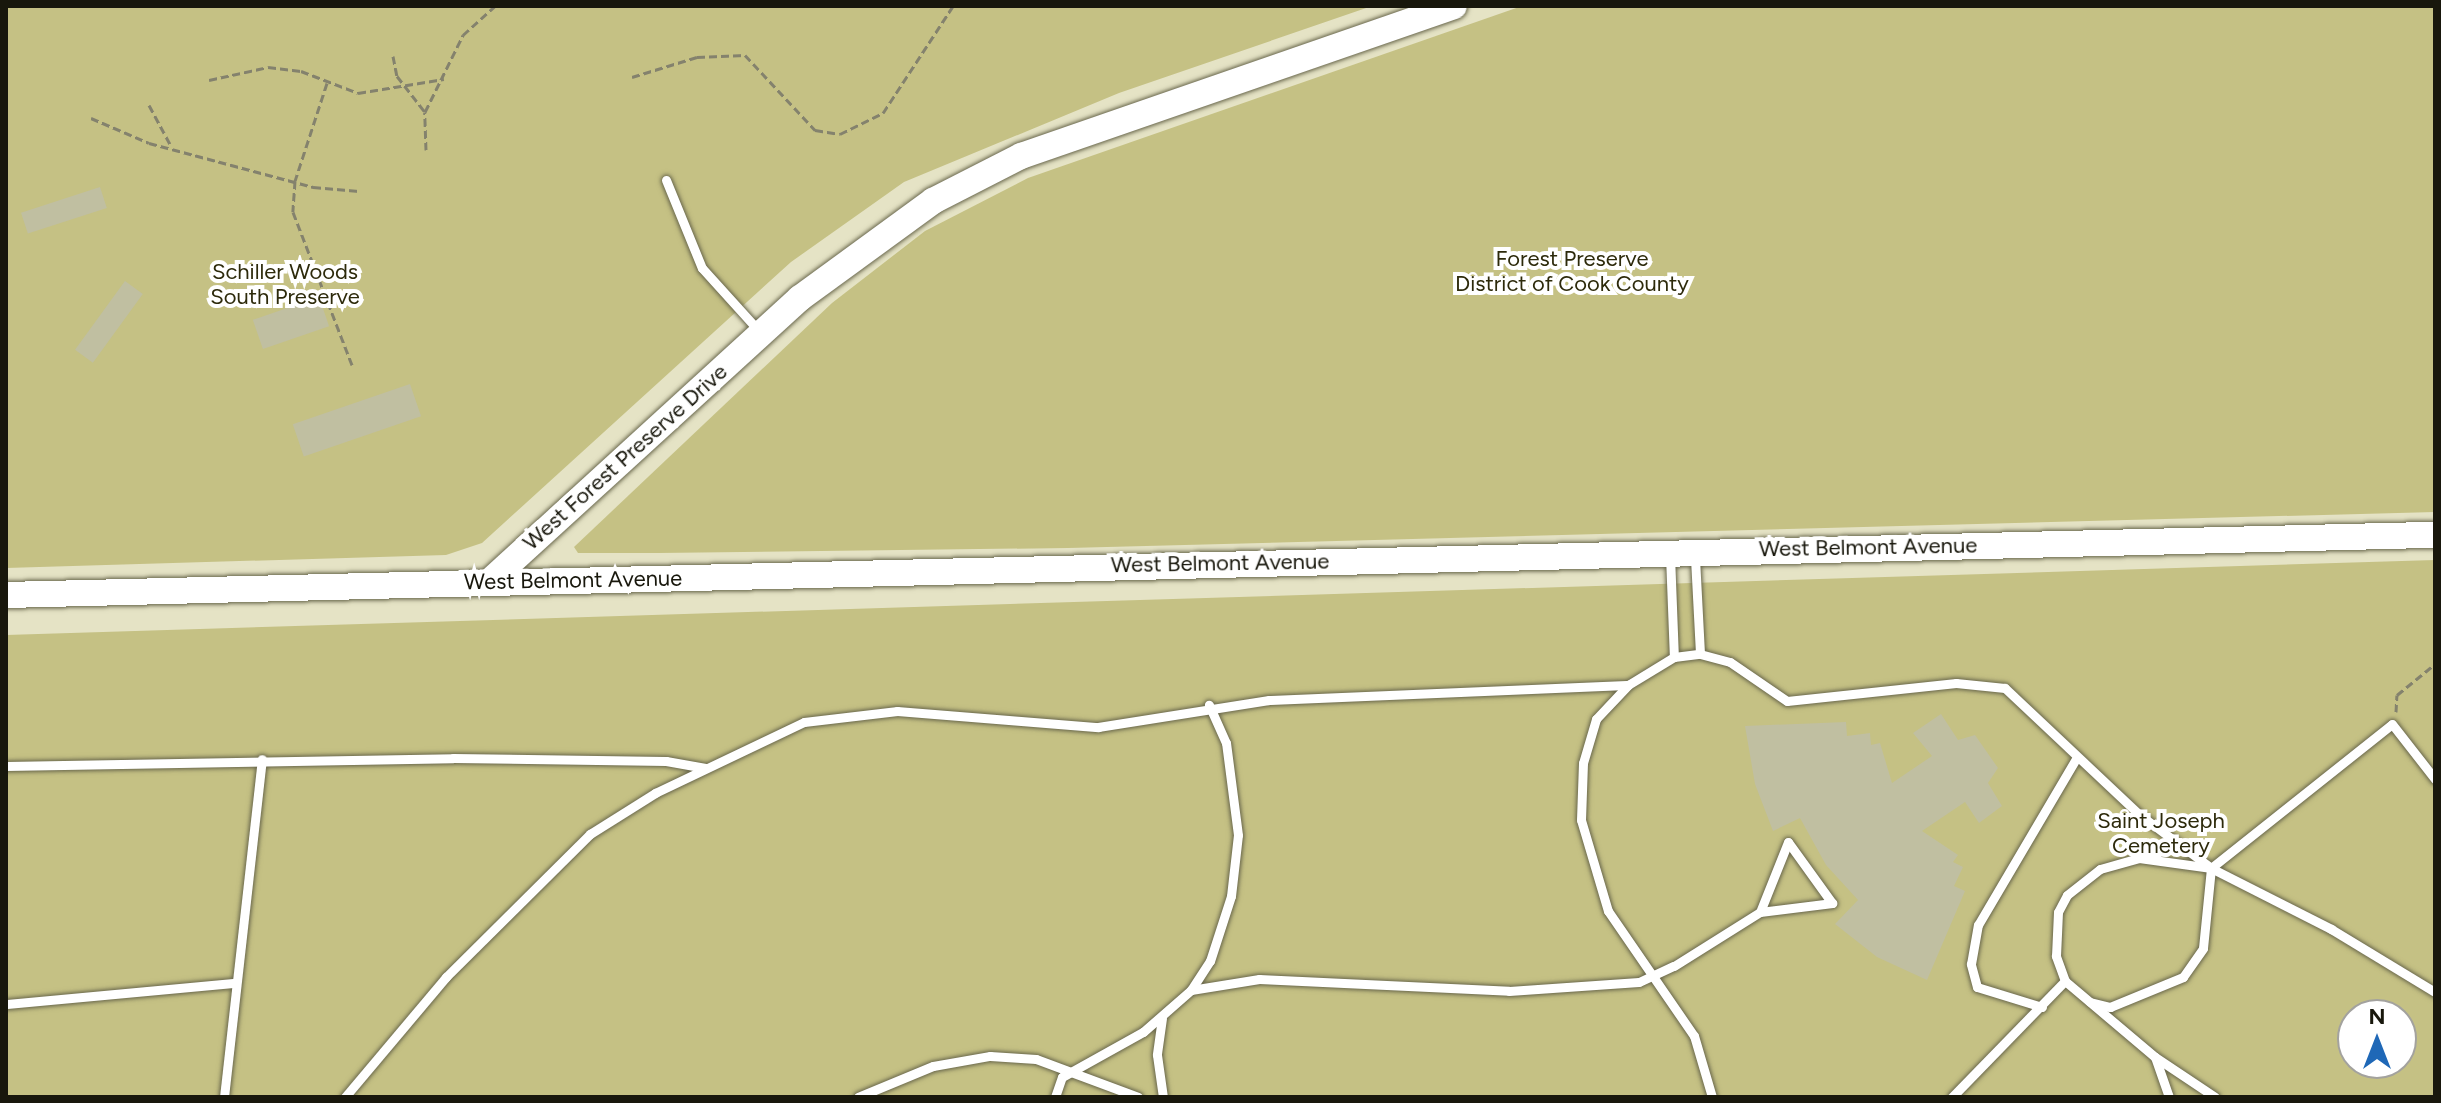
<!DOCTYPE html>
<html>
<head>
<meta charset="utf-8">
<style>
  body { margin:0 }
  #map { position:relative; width:2441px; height:1103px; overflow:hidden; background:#e5e3c5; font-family:Figtree,sans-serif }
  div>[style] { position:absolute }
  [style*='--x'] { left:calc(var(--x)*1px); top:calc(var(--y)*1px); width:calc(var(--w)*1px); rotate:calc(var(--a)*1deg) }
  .green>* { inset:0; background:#c5c184 }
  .building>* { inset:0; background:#c0bfa1; transform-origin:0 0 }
  .path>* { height:3px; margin-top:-1.5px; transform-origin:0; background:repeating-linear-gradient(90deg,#84826d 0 8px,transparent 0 12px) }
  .roads { filter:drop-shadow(0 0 2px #69674c) drop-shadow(0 0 2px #69674c) }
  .lane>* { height:9px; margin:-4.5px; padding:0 4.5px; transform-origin:4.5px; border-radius:4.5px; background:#fff }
  .secondary>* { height:26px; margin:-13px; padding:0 13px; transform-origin:13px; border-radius:13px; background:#fff }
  span { translate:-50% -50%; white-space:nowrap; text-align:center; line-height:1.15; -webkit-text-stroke:8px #fff; paint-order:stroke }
  .park-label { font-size:22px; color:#2d2a0b }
  .street-label { font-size:22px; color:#18170c }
  .frame { position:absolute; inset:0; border:8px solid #18170c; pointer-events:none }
  .north { position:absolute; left:2337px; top:999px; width:80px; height:80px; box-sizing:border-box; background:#fff; border:2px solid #a3a29e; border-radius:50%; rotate:0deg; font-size:22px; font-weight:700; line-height:32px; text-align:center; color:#18170c }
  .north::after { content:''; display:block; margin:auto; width:28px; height:36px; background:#1f68b7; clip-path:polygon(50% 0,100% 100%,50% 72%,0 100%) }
</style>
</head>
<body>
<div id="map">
  <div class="green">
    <i style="clip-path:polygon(6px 6px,1372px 6px,1119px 93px,904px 182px,791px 262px,482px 543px,446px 555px,6px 568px)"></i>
    <i style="clip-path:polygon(1522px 6px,2435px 6px,2435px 512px,1068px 548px,658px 553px,578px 553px,574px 547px,832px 303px,925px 231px,1028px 178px)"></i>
    <i style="clip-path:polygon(evenodd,2435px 560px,2435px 1097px,6px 1097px,6px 635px,2435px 560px,2353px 1015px,2401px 1015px,2401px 1063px,2353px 1063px,2353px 1015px)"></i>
  </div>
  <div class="building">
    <i style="left:100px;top:187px;width:22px;height:83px;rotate:72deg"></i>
    <i style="left:125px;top:281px;width:22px;height:85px;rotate:36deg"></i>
    <i style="left:319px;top:297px;width:31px;height:70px;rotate:71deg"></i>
    <i style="left:410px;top:384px;width:34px;height:124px;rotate:71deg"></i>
    <i style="clip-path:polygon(1941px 714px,1958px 740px,1975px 735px,1998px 768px,1988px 783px,2002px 806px,1979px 823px,1965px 802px,1922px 831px,1958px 855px,1953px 862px,1963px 867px,1954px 886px,1965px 891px,1927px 980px,1877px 957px,1835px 924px,1858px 900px,1826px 865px,1800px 818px,1773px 831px,1755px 784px,1745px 726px,1846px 722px,1847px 736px,1870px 733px,1871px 745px,1880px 743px,1892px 783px,1932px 756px,1913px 733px)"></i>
  </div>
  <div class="path">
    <i style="--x:393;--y:56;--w:20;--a:79"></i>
    <i style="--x:397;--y:76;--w:46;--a:52.1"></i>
    <i style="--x:632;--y:77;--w:68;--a:-17.1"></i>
    <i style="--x:697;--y:57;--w:48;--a:-2.4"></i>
    <i style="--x:745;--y:55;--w:103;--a:47"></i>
    <i style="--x:815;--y:130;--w:25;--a:9"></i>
    <i style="--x:840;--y:134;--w:48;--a:-26"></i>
    <i style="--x:883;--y:113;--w:128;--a:-56.8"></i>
    <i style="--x:209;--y:80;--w:60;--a:-12.4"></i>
    <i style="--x:268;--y:67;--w:33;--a:7"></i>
    <i style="--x:301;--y:71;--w:61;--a:21.1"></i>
    <i style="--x:358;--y:93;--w:87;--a:-9.2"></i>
    <i style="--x:327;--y:83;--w:103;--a:108.1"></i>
    <i style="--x:295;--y:181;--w:31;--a:94"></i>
    <i style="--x:293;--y:212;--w:164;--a:68.9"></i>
    <i style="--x:149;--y:105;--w:44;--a:61.7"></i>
    <i style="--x:91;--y:118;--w:63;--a:23.3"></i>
    <i style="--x:149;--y:143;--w:170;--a:15"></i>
    <i style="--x:313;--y:187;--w:46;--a:5"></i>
    <i style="--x:426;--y:150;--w:38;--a:-92"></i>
    <i style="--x:425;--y:112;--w:86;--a:-63.7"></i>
    <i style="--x:463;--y:35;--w:43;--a:-42.2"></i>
    <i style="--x:2396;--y:712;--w:17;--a:-87"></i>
    <i style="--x:2397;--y:695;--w:49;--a:-39.2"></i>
  </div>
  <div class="roads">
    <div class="lane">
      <i style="--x:666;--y:180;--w:95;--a:67.8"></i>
      <i style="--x:702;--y:268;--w:85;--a:47.9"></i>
      <i style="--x:1670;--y:555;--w:102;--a:87.8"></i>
      <i style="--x:1695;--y:558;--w:96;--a:87"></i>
      <i style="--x:6;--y:766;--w:447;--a:-1"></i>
      <i style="--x:453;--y:758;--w:213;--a:0.8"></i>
      <i style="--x:666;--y:761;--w:40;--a:10"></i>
      <i style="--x:2211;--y:868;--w:231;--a:-38.5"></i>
      <i style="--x:2392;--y:724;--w:70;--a:52"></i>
      <i style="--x:1191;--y:990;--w:69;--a:-9.2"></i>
      <i style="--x:1259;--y:979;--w:250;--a:2.7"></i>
      <i style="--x:1509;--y:991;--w:130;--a:-4"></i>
      <i style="--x:1639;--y:982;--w:38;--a:-25"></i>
      <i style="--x:1674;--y:966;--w:102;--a:-32.1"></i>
      <i style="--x:1760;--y:912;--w:73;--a:-7.1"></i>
      <i style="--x:1832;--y:903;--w:75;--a:-125.8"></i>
      <i style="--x:1788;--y:842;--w:75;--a:111.8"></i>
      <i style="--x:2090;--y:1002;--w:21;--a:14"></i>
      <i style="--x:2110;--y:1007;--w:79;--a:-22.3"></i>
      <i style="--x:2183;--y:977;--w:35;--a:-55"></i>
      <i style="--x:2203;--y:948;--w:80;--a:-84.3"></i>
      <i style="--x:6;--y:1004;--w:229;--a:-5.3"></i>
      <i style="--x:2042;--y:1007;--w:68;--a:-162.9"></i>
      <i style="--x:1977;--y:987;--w:24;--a:-105"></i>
      <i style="--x:1971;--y:964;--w:40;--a:-80"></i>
      <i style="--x:1978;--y:925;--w:195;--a:-59.5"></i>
      <i style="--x:1162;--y:1018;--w:37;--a:98"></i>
      <i style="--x:1157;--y:1055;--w:42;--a:81.9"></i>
      <i style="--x:2155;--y:1057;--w:42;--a:70.7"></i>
      <i style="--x:224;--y:1097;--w:340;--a:-83.6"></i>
      <i style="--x:345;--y:1097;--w:157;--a:-49.9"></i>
      <i style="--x:446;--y:977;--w:203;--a:-44.8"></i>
      <i style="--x:590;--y:834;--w:77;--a:-32.2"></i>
      <i style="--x:655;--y:793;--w:165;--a:-25.5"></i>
      <i style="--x:804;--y:722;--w:94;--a:-6.7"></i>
      <i style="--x:897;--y:711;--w:202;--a:4.6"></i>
      <i style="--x:1098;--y:727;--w:173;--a:-9"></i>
      <i style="--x:1269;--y:700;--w:359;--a:-2.4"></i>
      <i style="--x:858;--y:1097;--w:81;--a:-22.5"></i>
      <i style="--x:933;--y:1066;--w:58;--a:-10"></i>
      <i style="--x:990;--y:1056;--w:46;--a:3.7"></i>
      <i style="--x:1036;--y:1059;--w:109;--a:20.4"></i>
      <i style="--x:1055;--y:1097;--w:21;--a:-71"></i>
      <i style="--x:1062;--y:1077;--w:93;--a:-29.1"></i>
      <i style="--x:1143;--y:1032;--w:64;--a:-41.2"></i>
      <i style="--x:1191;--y:990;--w:35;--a:-57"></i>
      <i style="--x:1210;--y:961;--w:68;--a:-72.1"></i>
      <i style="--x:1231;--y:896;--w:61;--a:-83.5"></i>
      <i style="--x:1238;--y:835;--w:93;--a:-97.4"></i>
      <i style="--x:1226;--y:743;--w:42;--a:-114.1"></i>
      <i style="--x:1712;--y:1097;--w:64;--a:-106.4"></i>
      <i style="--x:1694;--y:1036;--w:152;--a:-124.5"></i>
      <i style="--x:1608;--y:911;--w:95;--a:-106.5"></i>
      <i style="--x:1581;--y:820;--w:57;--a:-88"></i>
      <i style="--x:1583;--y:763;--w:46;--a:-73.5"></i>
      <i style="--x:1596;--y:719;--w:47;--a:-46.7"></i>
      <i style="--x:1628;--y:685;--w:54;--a:-31.3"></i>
      <i style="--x:1674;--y:657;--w:26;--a:-7"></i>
      <i style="--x:1700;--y:654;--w:31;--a:15"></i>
      <i style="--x:1730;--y:662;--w:69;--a:34.4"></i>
      <i style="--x:1787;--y:701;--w:170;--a:-6.1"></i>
      <i style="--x:1956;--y:683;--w:49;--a:5.8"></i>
      <i style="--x:2005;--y:688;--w:185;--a:43.3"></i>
      <i style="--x:2140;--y:815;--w:89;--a:36.7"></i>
      <i style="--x:1952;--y:1097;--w:162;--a:-45.8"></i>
      <i style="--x:2215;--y:1097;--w:72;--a:-146.3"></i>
      <i style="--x:2155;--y:1057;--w:118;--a:-139.8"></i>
      <i style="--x:2065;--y:981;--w:27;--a:-110"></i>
      <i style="--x:2056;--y:956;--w:44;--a:-87.4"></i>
      <i style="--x:2058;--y:912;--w:19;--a:-62"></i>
      <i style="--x:2067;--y:895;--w:42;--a:-38.2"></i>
      <i style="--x:2100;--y:869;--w:41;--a:-15.8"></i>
      <i style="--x:2139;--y:858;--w:73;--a:7.9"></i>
      <i style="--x:2211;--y:868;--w:135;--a:26.9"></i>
      <i style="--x:2331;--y:929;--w:122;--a:31.2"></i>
    </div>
    <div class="secondary">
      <i style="--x:489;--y:582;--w:421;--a:-42.4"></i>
      <i style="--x:800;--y:298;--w:165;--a:-36.1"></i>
      <i style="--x:933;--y:201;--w:99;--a:-27.1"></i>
      <i style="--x:1021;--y:156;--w:458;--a:-19.1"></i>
      <i style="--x:6;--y:595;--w:2430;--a:-1.42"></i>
    </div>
  </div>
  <div class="park-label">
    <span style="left:1572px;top:271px">Forest Preserve<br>District of Cook County</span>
    <span style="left:285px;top:284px">Schiller Woods<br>South Preserve</span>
    <span style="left:2161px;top:833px">Saint Joseph<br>Cemetery</span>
  </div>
  <div class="street-label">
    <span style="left:625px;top:457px;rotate:-42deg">West Forest Preserve Drive</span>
    <span style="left:1868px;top:547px;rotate:-1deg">West Belmont Avenue</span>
    <span style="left:1220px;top:563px;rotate:-1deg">West Belmont Avenue</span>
    <span style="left:573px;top:580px;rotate:-1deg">West Belmont Avenue</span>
  </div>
  <div class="frame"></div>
  <div class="north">N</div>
</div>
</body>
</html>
